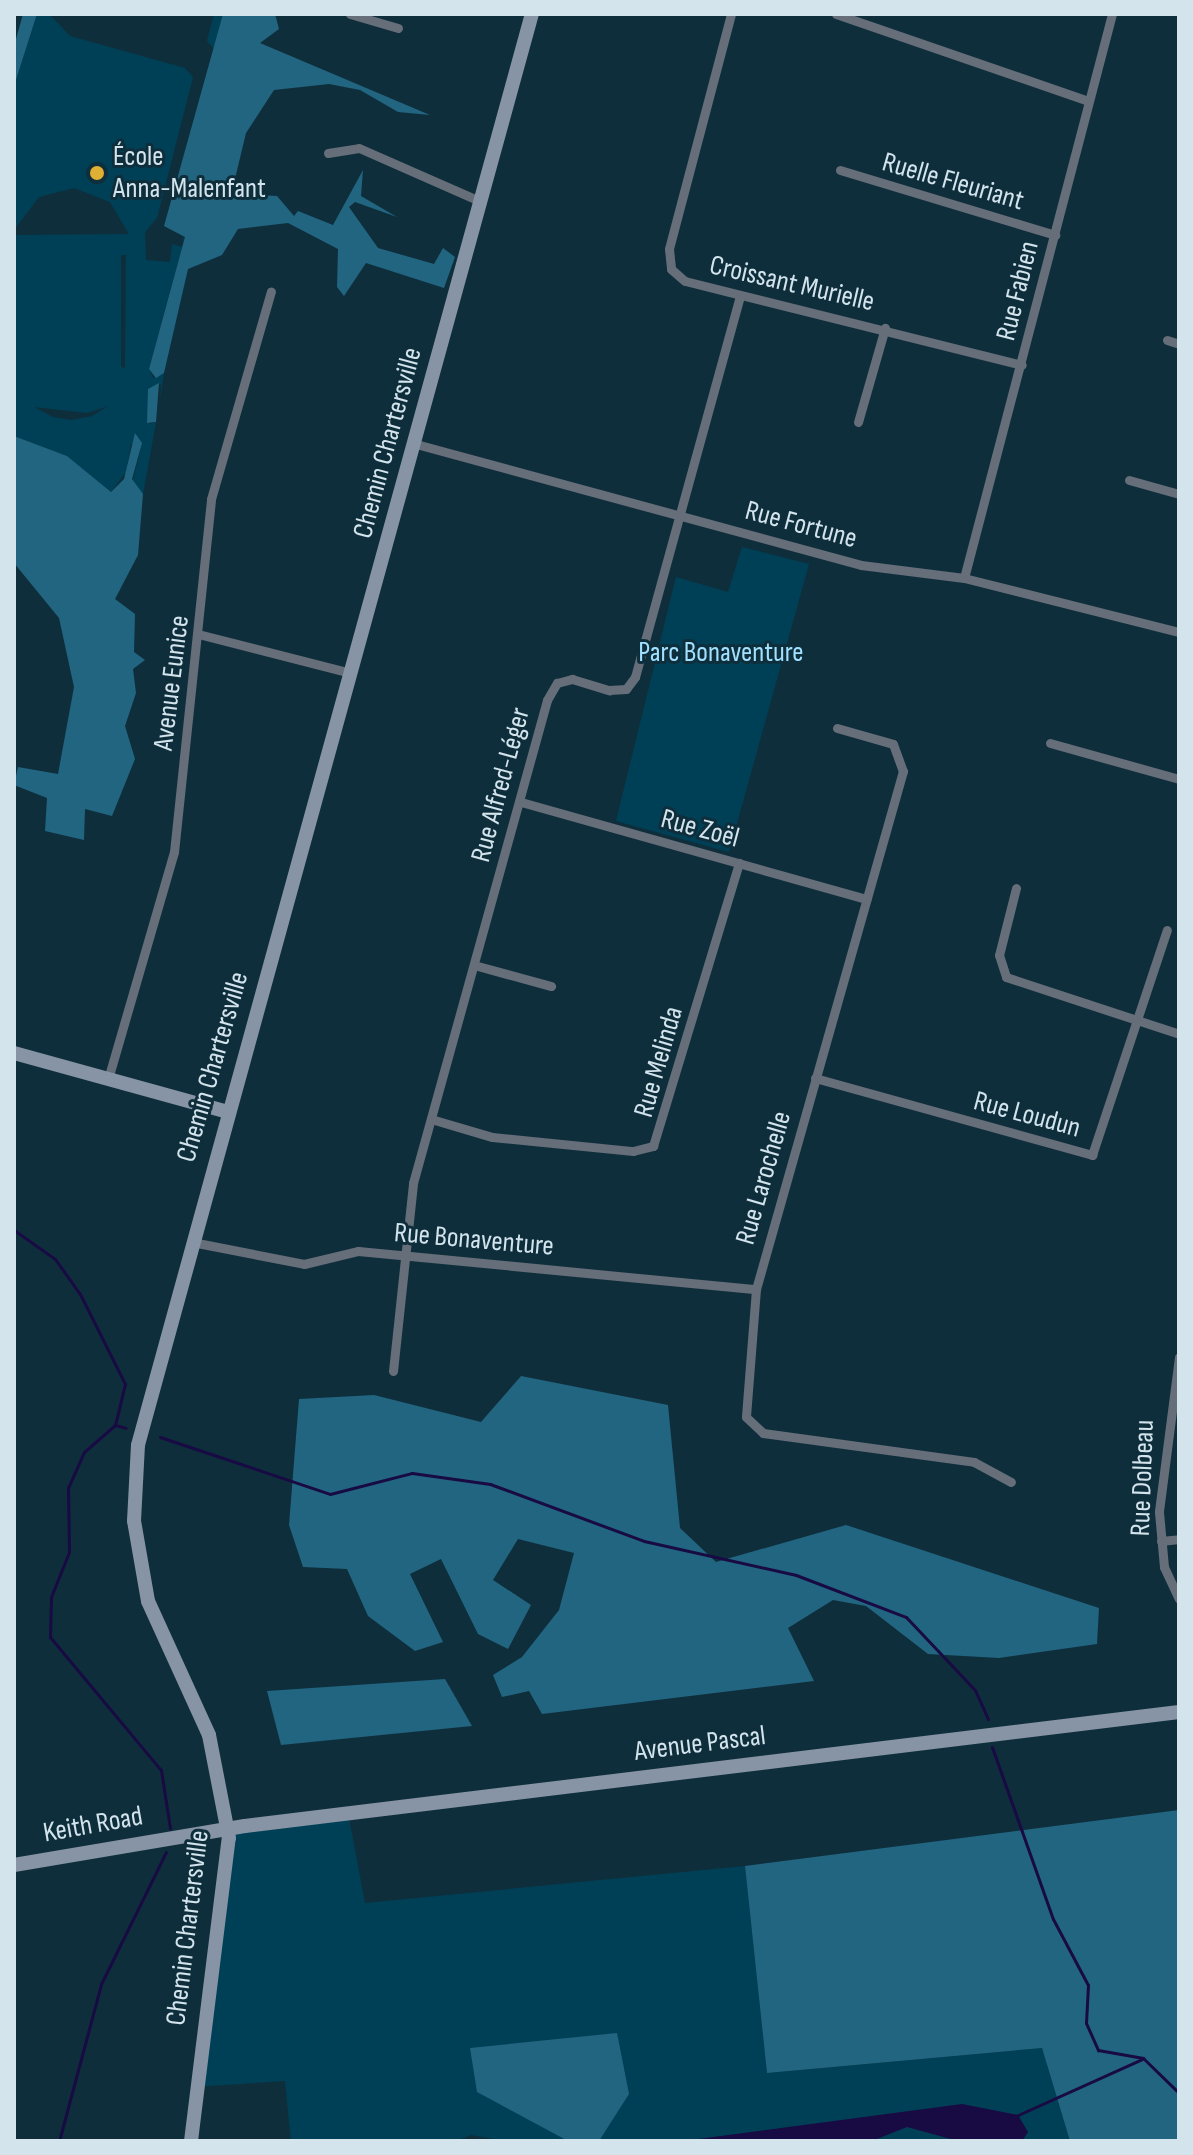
<!DOCTYPE html>
<html>
<head>
<meta charset="utf-8">
<style>
  body { margin:0 }
  #map { position:relative; width:1193px; height:2155px; overflow:hidden; background:#0f2e3c; font-family:"Sofia Sans Condensed",sans-serif }
  div>[style] { position:absolute }
  [style*='--x'] { left:calc(var(--x)*1px); top:calc(var(--y)*1px); width:calc(var(--w)*1px); rotate:calc(var(--a)*1deg) }
  .green>* { inset:0; background:#004056 }
  .forest>* { inset:0; background:#226580 }
  .water>* { inset:0; background:#180a42 }
  .stream>* { height:3px; margin:-1.5px; padding:0 1.5px; transform-origin:1.5px; border-radius:1.5px; background:#180a42 }
  .street>* { height:9px; margin:-4.5px; padding:0 4.5px; transform-origin:4.5px; border-radius:4.5px; background:#666e79 }
  .secondary>* { height:14px; margin:-7px; padding:0 7px; transform-origin:7px; border-radius:7px; background:#8794a5 }
  .dots>* { width:22px; height:22px; translate:-50% -50%; box-sizing:border-box; border:4px solid #0f2e3c; border-radius:50% }
  span { translate:-50% -50%; white-space:nowrap; text-align:center; line-height:1.15; -webkit-text-stroke:6px #0f2e3c; paint-order:stroke }
  .poi-label { font-size:28px; color:#d3e4ed }
  .left { translate:0 -50%; text-align:left }
  .street-label { font-size:28px; color:#d3e4ed }
  .park-label { font-size:28px; color:#a0e1ff }
  .frame { position:absolute; inset:0; border:16px solid #d3e4ed; pointer-events:none }
</style>
</head>
<body>
<div id="map">
  <div class="green">
    <i style="clip-path:polygon(evenodd,37px 14px,49px 14px,70px 36px,185px 68px,193px 77px,157px 218px,145px 232px,146px 260px,170px 262px,172px 244px,182px 247px,184px 236px,164px 226px,185px 237px,149px 368px,153px 378px,164px 373px,160px 399px,161px 384px,148px 389px,150px 424px,156px 422px,143px 494px,132px 483px,141px 448px,131px 444px,126px 472px,111px 492px,67px 456px,14px 436px,14px 235px,129px 234px,110px 202px,74px 188px,39px 197px,14px 230px,14px 86px,37px 14px,121px 255px,126px 255px,125px 368px,121px 367px,121px 255px,37px 14px,108px 406px,92px 416px,71px 420px,53px 417px,34px 407px,87px 413px,108px 406px)"></i>
    <i style="clip-path:polygon(214px 14px,223px 14px,215px 50px,207px 41px)"></i>
    <i style="clip-path:polygon(742px 547px,809px 564px,729px 852px,616px 821px,676px 577px,728px 592px)"></i>
    <i style="clip-path:polygon(348px 1813px,365px 1903px,745px 1866px,767px 2073px,1042px 2048px,1070px 2141px,504px 2141px,471px 2135px,456px 2141px,291px 2141px,285px 2081px,193px 2087px,228px 1829px)"></i>
  </div>
  <div class="forest">
    <i style="clip-path:polygon(23px 14px,37px 14px,14px 86px,14px 46px)"></i>
    <i style="clip-path:polygon(223px 14px,275px 14px,279px 29px,260px 43px,430px 115px,398px 112px,360px 90px,329px 84px,274px 90px,246px 133px,234px 183px,239px 194px,277px 196px,294px 216px,298px 211px,333px 225px,363px 170px,361px 196px,397px 217px,355px 202px,349px 207px,378px 248px,434px 264px,443px 248px,455px 257px,444px 288px,366px 263px,344px 296px,337px 287px,338px 249px,288px 223px,238px 229px,222px 255px,188px 269px,164px 373px,156px 378px,149px 369px,185px 237px,164px 226px)"></i>
    <i style="clip-path:polygon(159px 383px,156px 422px,147px 423px,148px 389px)"></i>
    <i style="clip-path:polygon(135px 433px,142px 443px,132px 479px,143px 494px,138px 555px,115px 599px,135px 614px,134px 652px,145px 660px,133px 669px,136px 693px,125px 726px,135px 759px,112px 816px,85px 809px,84px 840px,45px 831px,47px 798px,14px 785px,18px 767px,58px 774px,74px 687px,59px 618px,14px 563px,14px 436px,67px 456px,111px 492px,124px 479px)"></i>
    <i style="clip-path:polygon(521px 1376px,668px 1405px,680px 1528px,716px 1562px,846px 1525px,1099px 1608px,1097px 1644px,999px 1658px,928px 1654px,866px 1606px,833px 1600px,788px 1628px,814px 1681px,542px 1714px,529px 1691px,502px 1697px,493px 1675px,522px 1657px,559px 1610px,574px 1553px,518px 1539px,493px 1580px,531px 1605px,508px 1649px,478px 1634px,441px 1559px,410px 1574px,443px 1642px,415px 1651px,368px 1616px,347px 1569px,303px 1567px,289px 1525px,299px 1399px,374px 1395px,481px 1422px)"></i>
    <i style="clip-path:polygon(445px 1679px,472px 1726px,281px 1745px,267px 1691px)"></i>
    <i style="clip-path:polygon(1179px 1810px,1179px 2141px,1070px 2141px,1042px 2048px,767px 2073px,745px 1866px)"></i>
    <i style="clip-path:polygon(617px 2033px,629px 2094px,599px 2141px,568px 2141px,477px 2092px,470px 2048px)"></i>
  </div>
  <div class="water">
    <i style="clip-path:polygon(962px 2104px,1018px 2115px,1028px 2132px,1022px 2141px,958px 2141px,907px 2127px,872px 2141px,683px 2141px)"></i>
  </div>
  <div class="stream">
    <i style="--x:14;--y:1230;--w:50;--a:35.3"></i>
    <i style="--x:55;--y:1259;--w:43;--a:54.5"></i>
    <i style="--x:80;--y:1294;--w:101;--a:63.4"></i>
    <i style="--x:125;--y:1384;--w:42;--a:103.7"></i>
    <i style="--x:115;--y:1425;--w:41;--a:138.9"></i>
    <i style="--x:84;--y:1452;--w:39;--a:114"></i>
    <i style="--x:68;--y:1488;--w:64;--a:89.1"></i>
    <i style="--x:69;--y:1552;--w:48;--a:111.8"></i>
    <i style="--x:51;--y:1597;--w:40;--a:91.4"></i>
    <i style="--x:50;--y:1637;--w:173;--a:50.2"></i>
    <i style="--x:161;--y:1770;--w:59;--a:81.2"></i>
    <i style="--x:115;--y:1425;--w:11;--a:15"></i>
    <i style="--x:160;--y:1437;--w:179;--a:18.5"></i>
    <i style="--x:330;--y:1494;--w:85;--a:-14.4"></i>
    <i style="--x:412;--y:1473;--w:79;--a:8"></i>
    <i style="--x:490;--y:1484;--w:164;--a:20.3"></i>
    <i style="--x:644;--y:1541;--w:156;--a:12.6"></i>
    <i style="--x:796;--y:1575;--w:118;--a:20.9"></i>
    <i style="--x:906;--y:1617;--w:100;--a:46.6"></i>
    <i style="--x:975;--y:1690;--w:32;--a:66"></i>
    <i style="--x:992;--y:1747;--w:182;--a:70.5"></i>
    <i style="--x:1053;--y:1919;--w:75;--a:62.1"></i>
    <i style="--x:1088;--y:1985;--w:38;--a:93"></i>
    <i style="--x:1086;--y:2023;--w:30;--a:66"></i>
    <i style="--x:1098;--y:2050;--w:46;--a:10.1"></i>
    <i style="--x:1143;--y:2058;--w:50;--a:44.2"></i>
    <i style="--x:1018;--y:2115;--w:136;--a:-24.3"></i>
    <i style="--x:59;--y:2141;--w:163;--a:-75"></i>
    <i style="--x:101;--y:1984;--w:147;--a:-63.8"></i>
  </div>
  <div class="street">
    <i style="--x:350;--y:14;--w:50;--a:16.3"></i>
    <i style="--x:731;--y:14;--w:243;--a:104.8"></i>
    <i style="--x:669;--y:249;--w:20;--a:84"></i>
    <i style="--x:671;--y:269;--w:18;--a:41"></i>
    <i style="--x:685;--y:281;--w:347;--a:14"></i>
    <i style="--x:836;--y:14;--w:267;--a:19"></i>
    <i style="--x:328;--y:153;--w:31;--a:-9"></i>
    <i style="--x:359;--y:148;--w:132;--a:23.7"></i>
    <i style="--x:840;--y:170;--w:225;--a:16.8"></i>
    <i style="--x:1167;--y:340;--w:13;--a:18"></i>
    <i style="--x:858;--y:422;--w:98;--a:-74"></i>
    <i style="--x:416;--y:444;--w:461;--a:15.2"></i>
    <i style="--x:861;--y:565;--w:104;--a:7.2"></i>
    <i style="--x:964;--y:578;--w:222;--a:14.1"></i>
    <i style="--x:1129;--y:480;--w:52;--a:15.6"></i>
    <i style="--x:964;--y:578;--w:583;--a:-75.3"></i>
    <i style="--x:202;--y:635;--w:154;--a:14.3"></i>
    <i style="--x:837;--y:728;--w:58;--a:15.9"></i>
    <i style="--x:893;--y:744;--w:29;--a:70"></i>
    <i style="--x:903;--y:771;--w:538;--a:105.84"></i>
    <i style="--x:756;--y:1289;--w:128;--a:94.5"></i>
    <i style="--x:746;--y:1417;--w:23;--a:43"></i>
    <i style="--x:763;--y:1433;--w:213;--a:7.8"></i>
    <i style="--x:974;--y:1462;--w:42;--a:28.4"></i>
    <i style="--x:1050;--y:743;--w:134;--a:15.6"></i>
    <i style="--x:521;--y:802;--w:359;--a:15.7"></i>
    <i style="--x:1016;--y:888;--w:69;--a:104.2"></i>
    <i style="--x:999;--y:955;--w:23;--a:72"></i>
    <i style="--x:1006;--y:977;--w:182;--a:18.2"></i>
    <i style="--x:474;--y:965;--w:80;--a:15.3"></i>
    <i style="--x:815;--y:1078;--w:288;--a:15.5"></i>
    <i style="--x:1092;--y:1155;--w:237;--a:-71.6"></i>
    <i style="--x:108;--y:1079;--w:236;--a:-73.8"></i>
    <i style="--x:174;--y:852;--w:355;--a:-84"></i>
    <i style="--x:211;--y:499;--w:216;--a:-73.9"></i>
    <i style="--x:431;--y:1119;--w:64;--a:16.4"></i>
    <i style="--x:492;--y:1137;--w:142;--a:5.7"></i>
    <i style="--x:633;--y:1151;--w:21;--a:-14"></i>
    <i style="--x:653;--y:1146;--w:296;--a:-73.1"></i>
    <i style="--x:192;--y:1242;--w:114;--a:11.1"></i>
    <i style="--x:304;--y:1264;--w:56;--a:-13.5"></i>
    <i style="--x:358;--y:1251;--w:400;--a:5.5"></i>
    <i style="--x:1179;--y:1357;--w:156;--a:97.4"></i>
    <i style="--x:1159;--y:1512;--w:55;--a:84.8"></i>
    <i style="--x:1164;--y:1567;--w:35;--a:65"></i>
    <i style="--x:393;--y:1371;--w:189;--a:-83.9"></i>
    <i style="--x:413;--y:1183;--w:501;--a:-74.49"></i>
    <i style="--x:547;--y:700;--w:20;--a:-60"></i>
    <i style="--x:557;--y:683;--w:16;--a:-15"></i>
    <i style="--x:572;--y:679;--w:39;--a:17"></i>
    <i style="--x:609;--y:690;--w:17;--a:-3"></i>
    <i style="--x:626;--y:689;--w:15;--a:-53"></i>
    <i style="--x:635;--y:677;--w:395;--a:-74.6"></i>
    <i style="--x:1161;--y:1541;--w:18;--a:-6"></i>
  </div>
  <div class="secondary">
    <i style="--x:14;--y:1053;--w:222;--a:15.4"></i>
    <i style="--x:14;--y:1865;--w:234;--a:-9.6"></i>
    <i style="--x:245;--y:1826;--w:941;--a:-6.96"></i>
    <i style="--x:191;--y:2141;--w:305;--a:-82.9"></i>
    <i style="--x:229;--y:1838;--w:105;--a:-101"></i>
    <i style="--x:209;--y:1735;--w:147;--a:-114.5"></i>
    <i style="--x:148;--y:1601;--w:81;--a:-99.9"></i>
    <i style="--x:134;--y:1521;--w:76;--a:-87"></i>
    <i style="--x:138;--y:1445;--w:1484;--a:-74.61"></i>
  </div>
  <div class="dots">
    <i style="left:97px;top:173px;background:#dfb034"></i>
  </div>
  <div class="poi-label">
    <span class="left" style="left:113px;top:173px">École<br>Anna-Malenfant</span>
  </div>
  <div class="street-label">
    <span style="left:953px;top:182px;rotate:16deg">Ruelle Fleuriant</span>
    <span style="left:792px;top:284px;rotate:13deg">Croissant Murielle</span>
    <span style="left:1018px;top:291px;rotate:-76deg">Rue Fabien</span>
    <span style="left:388px;top:443px;rotate:-75deg">Chemin Chartersville</span>
    <span style="left:801px;top:525px;rotate:15deg">Rue Fortune</span>
    <span style="left:172px;top:683px;rotate:-83deg">Avenue Eunice</span>
    <span style="left:501px;top:785px;rotate:-75deg">Rue Alfred-Léger</span>
    <span style="left:700px;top:829px;rotate:15deg">Rue Zoël</span>
    <span style="left:659px;top:1062px;rotate:-74deg">Rue Melinda</span>
    <span style="left:213px;top:1067px;rotate:-74deg">Chemin Chartersville</span>
    <span style="left:1027px;top:1115px;rotate:15deg">Rue Loudun</span>
    <span style="left:764px;top:1178px;rotate:-74deg">Rue Larochelle</span>
    <span style="left:474px;top:1240px;rotate:5deg">Rue Bonaventure</span>
    <span style="left:1143px;top:1478px;rotate:-88deg">Rue Dolbeau</span>
    <span style="left:700px;top:1744px;rotate:-7deg">Avenue Pascal</span>
    <span style="left:93px;top:1825px;rotate:-10deg">Keith Road</span>
    <span style="left:188px;top:1928px;rotate:-83deg">Chemin Chartersville</span>
  </div>
  <div class="park-label">
    <span style="left:721px;top:653px">Parc Bonaventure</span>
  </div>
  <div class="frame"></div>
</div>
</body>
</html>
